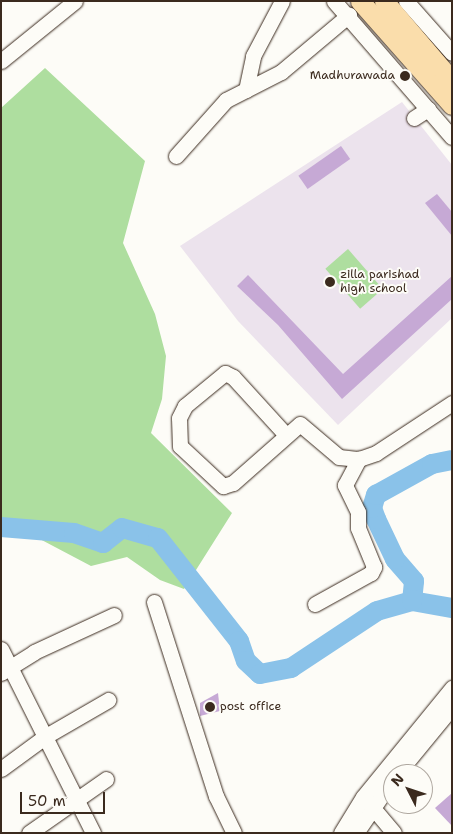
<!DOCTYPE html>
<html>
<head>
<meta charset="utf-8">
<style>
  body { margin:0 }
  #map { position:relative; width:453px; height:834px; overflow:hidden; background:#fdfcf7; font-family:"Shantell Sans",sans-serif }
  div>[style] { position:absolute }
  [style*='--x'] { left:calc(var(--x)*1px); top:calc(var(--y)*1px); width:calc(var(--w)*1px); rotate:calc(var(--a)*1deg) }
  .built>* { inset:0; background:#ece3ed }
  .green>* { inset:0; background:#aede9f; transform-origin:0 0 }
  .river>* { height:20px; margin:-10px; padding:0 10px; transform-origin:10px; border-radius:10px; background:#8ac2e9 }
  .building>* { inset:0; background:#c6a9d5; transform-origin:0 0 }
  .roads { filter:drop-shadow(0 0 1px #3b2a1e) drop-shadow(0 0 1px #3b2a1e) }
  .minor>* { height:15px; margin:-7.5px; padding:0 7.5px; transform-origin:7.5px; border-radius:7.5px; background:#fdfcf7 }
  .major>* { height:19px; margin:-9.5px; padding:0 9.5px; transform-origin:9.5px; border-radius:9.5px; background:#faddab }
  .dots>* { width:14px; height:14px; translate:-50% -50%; box-sizing:border-box; border:2px solid #fdfcf7; border-radius:50% }
  span { translate:-50% -50%; white-space:nowrap; text-align:center; line-height:1.15; -webkit-text-stroke:4px #fdfcf7; paint-order:stroke }
  .poi-label { font-size:12px; color:#3b2a1e }
  .right { translate:-100% -50%; text-align:right }
  .left { translate:0 -50%; text-align:left }
  .frame { position:absolute; inset:0; border:2px solid #3b2a1e; pointer-events:none }
  .north { position:absolute; left:383px; top:764px; width:50px; height:50px; box-sizing:border-box; background:#fdfcf7; border:1px solid #afa8a0; border-radius:50%; rotate:311deg; font-size:14px; font-weight:700; line-height:20px; text-align:center; color:#3b2a1e }
  .north::after { content:''; display:block; margin:auto; width:18px; height:22px; background:#3b2a1e; clip-path:polygon(50% 0,100% 100%,50% 72%,0 100%) }
  .scale { position:absolute; left:20px; top:792px; width:85px; height:22px; box-sizing:border-box; border:2px solid #3b2a1e; border-top:0; padding-left:6px; font-size:15px; line-height:18px; white-space:nowrap; color:#3b2a1e; -webkit-text-stroke:4px #fdfcf7; paint-order:stroke }
</style>
</head>
<body>
<div id="map">
  <div class="built">
    <i style="clip-path:polygon(402px 102px,452px 165px,452px 318px,338px 425px,238px 321px,180px 246px)"></i>
  </div>
  <div class="green">
    <i style="clip-path:polygon(45px 68px,145px 161px,123px 243px,155px 314px,166px 356px,162px 399px,151px 433px,232px 513px,184px 589px,160px 580px,127px 557px,91px 566px,36px 537px,1px 536px,1px 108px)"></i>
    <i style="left:348px;top:249px;width:53px;height:30px;rotate:49deg"></i>
  </div>
  <div class="river">
    <i style="--x:1;--y:527;--w:73;--a:4.7"></i>
    <i style="--x:74;--y:533;--w:31;--a:19"></i>
    <i style="--x:103;--y:543;--w:24;--a:-38"></i>
    <i style="--x:122;--y:528;--w:37;--a:16"></i>
    <i style="--x:158;--y:538;--w:131;--a:51.8"></i>
    <i style="--x:239;--y:641;--w:21;--a:71"></i>
    <i style="--x:246;--y:661;--w:19;--a:43"></i>
    <i style="--x:260;--y:674;--w:32;--a:-11"></i>
    <i style="--x:291;--y:668;--w:103;--a:-33.5"></i>
    <i style="--x:377;--y:611;--w:36;--a:-16"></i>
    <i style="--x:412;--y:601;--w:41;--a:9.9"></i>
    <i style="--x:412;--y:601;--w:20;--a:-84"></i>
    <i style="--x:414;--y:581;--w:29;--a:-131"></i>
    <i style="--x:395;--y:559;--w:44;--a:-115.4"></i>
    <i style="--x:376;--y:519;--w:12;--a:-110"></i>
    <i style="--x:372;--y:508;--w:14;--a:-73"></i>
    <i style="--x:376;--y:495;--w:64;--a:-29"></i>
    <i style="--x:432;--y:464;--w:20;--a:-11"></i>
  </div>
  <div class="building">
    <i style="left:341px;top:146px;width:16px;height:52px;rotate:55deg"></i>
    <i style="clip-path:polygon(437px 194px,452px 212px,452px 236px,425px 203px)"></i>
    <i style="clip-path:polygon(248px 275px,343px 374px,452px 276px,452px 299px,342px 399px,278px 325px,237px 286px)"></i>
    <i style="clip-path:polygon(218px 693px,220px 711px,200px 716px,200px 703px)"></i>
    <i style="clip-path:polygon(452px 793px,452px 826px,435px 808px)"></i>
  </div>
  <div class="roads">
    <div class="minor">
      <i style="--x:334;--y:1;--w:180;--a:49.1"></i>
      <i style="--x:406;--y:1;--w:69;--a:48.5"></i>
      <i style="--x:1;--y:61;--w:95;--a:-39"></i>
      <i style="--x:246;--y:90;--w:35;--a:-78"></i>
      <i style="--x:253;--y:56;--w:62;--a:-62.2"></i>
      <i style="--x:414;--y:118;--w:17;--a:-33"></i>
      <i style="--x:176;--y:156;--w:75;--a:-48.2"></i>
      <i style="--x:226;--y:100;--w:62;--a:-27"></i>
      <i style="--x:281;--y:72;--w:89;--a:-40"></i>
      <i style="--x:286;--y:435;--w:79;--a:-132.4"></i>
      <i style="--x:233;--y:377;--w:9;--a:-153"></i>
      <i style="--x:225;--y:373;--w:52;--a:140.5"></i>
      <i style="--x:185;--y:406;--w:13;--a:117"></i>
      <i style="--x:179;--y:418;--w:28;--a:88"></i>
      <i style="--x:180;--y:446;--w:59;--a:42.9"></i>
      <i style="--x:223;--y:486;--w:10;--a:-17"></i>
      <i style="--x:233;--y:483;--w:89;--a:-41.4"></i>
      <i style="--x:300;--y:424;--w:51;--a:40.2"></i>
      <i style="--x:339;--y:457;--w:20;--a:6"></i>
      <i style="--x:359;--y:459;--w:18;--a:-19"></i>
      <i style="--x:376;--y:453;--w:91;--a:-33.3"></i>
      <i style="--x:154;--y:602;--w:204;--a:72.3"></i>
      <i style="--x:216;--y:796;--w:41;--a:64.1"></i>
      <i style="--x:315;--y:604;--w:64;--a:-29"></i>
      <i style="--x:371;--y:573;--w:7;--a:-63"></i>
      <i style="--x:374;--y:567;--w:42;--a:-112.3"></i>
      <i style="--x:358;--y:528;--w:16;--a:-90"></i>
      <i style="--x:358;--y:512;--w:30;--a:-116"></i>
      <i style="--x:345;--y:485;--w:30;--a:-62"></i>
      <i style="--x:1;--y:649;--w:206;--a:63.4"></i>
      <i style="--x:1;--y:673;--w:39;--a:-32"></i>
      <i style="--x:34;--y:652;--w:88;--a:-24.8"></i>
      <i style="--x:1;--y:769;--w:56;--a:-36.3"></i>
      <i style="--x:46;--y:736;--w:72;--a:-30.1"></i>
      <i style="--x:397;--y:774;--w:87;--a:-50.6"></i>
      <i style="--x:368;--y:802;--w:40;--a:50"></i>
      <i style="--x:29;--y:833;--w:94;--a:-35"></i>
      <i style="--x:341;--y:833;--w:42;--a:-58.6"></i>
      <i style="--x:363;--y:797;--w:141;--a:-50.8"></i>
      <i style="--x:356;--y:833;--w:65;--a:-55.6"></i>
    </div>
    <div class="major">
      <i style="--x:360;--y:1;--w:139;--a:48.5"></i>
      <i style="--x:384;--y:1;--w:105;--a:49.6"></i>
    </div>
  </div>
  <div class="dots">
    <i style="left:405px;top:76px;background:#3b2a1e"></i>
    <i style="left:330px;top:282px;background:#3b2a1e"></i>
    <i style="left:210px;top:707px;background:#3b2a1e"></i>
  </div>
  <div class="poi-label">
    <span class="right" style="left:395px;top:76px">Madhurawada</span>
    <span class="left" style="left:340px;top:282px">zilla parishad<br>high school</span>
    <span class="left" style="left:220px;top:707px">post office</span>
  </div>
  <div class="frame"></div>
  <div class="north">N</div>
  <div class="scale">50 m</div>
</div>
</body>
</html>
